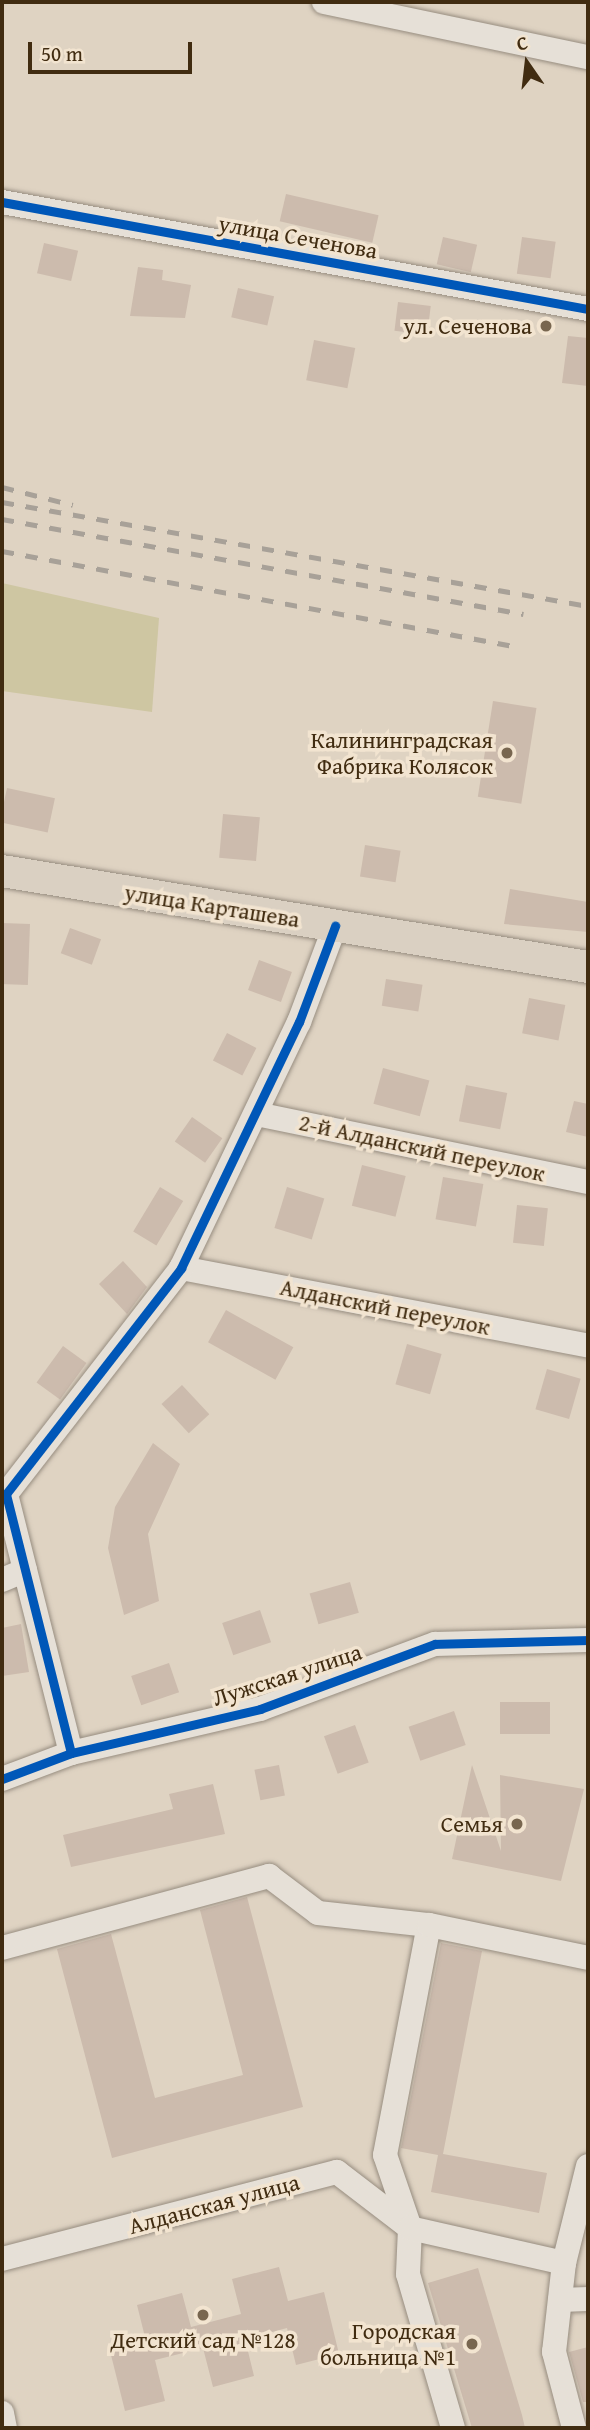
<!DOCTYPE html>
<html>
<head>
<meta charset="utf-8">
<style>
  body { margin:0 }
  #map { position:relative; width:590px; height:2430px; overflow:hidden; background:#dfd3c2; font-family:"Gentium Book Plus",serif }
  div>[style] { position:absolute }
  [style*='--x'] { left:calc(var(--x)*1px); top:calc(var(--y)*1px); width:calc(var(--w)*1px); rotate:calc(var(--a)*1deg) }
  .green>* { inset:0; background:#cec6a2 }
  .building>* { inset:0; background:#ccbbad; transform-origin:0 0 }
  .roads { filter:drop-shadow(0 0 2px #978d80) drop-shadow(0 0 2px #978d80) }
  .minor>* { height:24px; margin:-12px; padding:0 12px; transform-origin:12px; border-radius:12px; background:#e6e0d7 }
  .major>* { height:32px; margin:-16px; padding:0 16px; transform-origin:16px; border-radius:16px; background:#dad0c2 }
  .rail>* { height:5px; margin-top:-2.5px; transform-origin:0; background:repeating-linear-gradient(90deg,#a8a198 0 12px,transparent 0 24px) }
  .cycleway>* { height:9px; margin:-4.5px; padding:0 4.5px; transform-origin:4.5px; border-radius:4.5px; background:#0057b8 }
  .dots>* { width:19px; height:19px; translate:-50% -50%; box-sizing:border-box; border:4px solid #f2e4d0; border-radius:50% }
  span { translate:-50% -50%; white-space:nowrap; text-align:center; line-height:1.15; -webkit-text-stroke:7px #f2e4d0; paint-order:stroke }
  .street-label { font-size:23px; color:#412c11 }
  .poi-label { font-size:23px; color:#412c11 }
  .right { translate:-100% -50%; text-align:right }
  .frame { position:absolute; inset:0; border:4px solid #412c11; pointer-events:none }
  .north { position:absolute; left:492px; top:28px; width:70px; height:70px; -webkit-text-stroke:5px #f2e4d0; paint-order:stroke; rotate:346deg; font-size:19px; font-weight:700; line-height:28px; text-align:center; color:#412c11 }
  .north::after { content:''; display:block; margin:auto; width:24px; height:32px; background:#412c11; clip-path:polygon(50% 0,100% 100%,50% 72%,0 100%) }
  .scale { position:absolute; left:28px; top:42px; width:164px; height:32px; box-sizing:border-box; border:4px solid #412c11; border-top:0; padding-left:9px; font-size:21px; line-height:24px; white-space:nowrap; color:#412c11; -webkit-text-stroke:5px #f2e4d0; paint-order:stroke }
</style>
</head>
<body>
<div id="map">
  <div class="green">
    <i style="clip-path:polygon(2px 583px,159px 618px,152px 712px,2px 691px)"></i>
  </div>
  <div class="building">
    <i style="left:286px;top:194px;width:95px;height:28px;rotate:13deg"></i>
    <i style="left:443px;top:237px;width:35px;height:28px;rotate:13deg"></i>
    <i style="left:522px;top:237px;width:34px;height:37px;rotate:8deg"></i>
    <i style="left:44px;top:243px;width:35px;height:31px;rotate:13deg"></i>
    <i style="clip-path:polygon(138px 267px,163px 270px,162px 280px,191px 285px,185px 318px,130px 316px)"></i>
    <i style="left:238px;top:288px;width:37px;height:30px;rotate:13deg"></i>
    <i style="left:398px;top:302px;width:33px;height:29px;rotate:7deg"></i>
    <i style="clip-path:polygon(568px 336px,588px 338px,588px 386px,562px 383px)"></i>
    <i style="left:314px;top:340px;width:42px;height:41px;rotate:11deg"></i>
    <i style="left:493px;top:701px;width:44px;height:97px;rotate:9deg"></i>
    <i style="left:7px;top:788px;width:49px;height:35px;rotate:12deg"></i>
    <i style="left:223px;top:814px;width:37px;height:44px;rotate:5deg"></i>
    <i style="left:365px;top:845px;width:36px;height:32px;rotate:9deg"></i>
    <i style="clip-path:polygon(510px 889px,588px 902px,588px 932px,504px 924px)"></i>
    <i style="left:2px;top:923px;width:28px;height:61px;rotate:2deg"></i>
    <i style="left:70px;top:928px;width:33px;height:27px;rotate:20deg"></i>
    <i style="left:259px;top:960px;width:35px;height:32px;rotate:20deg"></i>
    <i style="left:386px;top:979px;width:37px;height:27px;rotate:9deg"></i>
    <i style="left:529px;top:998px;width:37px;height:36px;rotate:11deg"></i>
    <i style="left:227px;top:1033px;width:33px;height:31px;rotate:27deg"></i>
    <i style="left:383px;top:1068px;width:48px;height:37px;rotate:15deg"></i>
    <i style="left:466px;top:1085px;width:42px;height:37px;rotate:11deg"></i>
    <i style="clip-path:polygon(574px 1101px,588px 1104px,588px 1137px,566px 1132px)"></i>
    <i style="left:192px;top:1117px;width:37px;height:30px;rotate:35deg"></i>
    <i style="left:362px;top:1165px;width:45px;height:42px;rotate:14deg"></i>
    <i style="left:443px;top:1177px;width:41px;height:43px;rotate:10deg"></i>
    <i style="left:160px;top:1187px;width:27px;height:52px;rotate:31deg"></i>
    <i style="left:287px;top:1187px;width:39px;height:43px;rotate:17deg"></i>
    <i style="left:517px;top:1205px;width:31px;height:38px;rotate:6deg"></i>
    <i style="clip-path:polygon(123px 1261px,147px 1287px,127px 1314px,99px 1284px)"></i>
    <i style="left:226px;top:1310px;width:77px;height:37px;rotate:29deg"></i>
    <i style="left:407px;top:1344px;width:36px;height:42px;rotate:16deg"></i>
    <i style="left:63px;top:1346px;width:29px;height:45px;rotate:36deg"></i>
    <i style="left:547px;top:1369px;width:35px;height:42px;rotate:16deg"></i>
    <i style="left:182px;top:1385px;width:40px;height:28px;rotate:47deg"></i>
    <i style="clip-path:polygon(153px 1443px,180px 1464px,148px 1534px,159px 1601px,124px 1615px,108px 1548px,115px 1507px)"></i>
    <i style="left:350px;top:1582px;width:32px;height:42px;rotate:74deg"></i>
    <i style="left:260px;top:1610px;width:34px;height:40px;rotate:71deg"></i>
    <i style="clip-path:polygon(21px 1624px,29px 1672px,2px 1676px,2px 1628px)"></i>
    <i style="left:169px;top:1663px;width:31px;height:40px;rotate:71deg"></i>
    <i style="left:550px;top:1702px;width:32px;height:50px;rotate:90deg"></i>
    <i style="left:454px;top:1711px;width:36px;height:48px;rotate:71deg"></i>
    <i style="left:355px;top:1725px;width:40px;height:33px;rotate:70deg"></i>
    <i style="left:279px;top:1765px;width:31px;height:25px;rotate:79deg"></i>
    <i style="clip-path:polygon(472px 1765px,501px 1851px,500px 1775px,584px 1789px,561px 1881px,452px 1859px)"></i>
    <i style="clip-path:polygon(213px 1784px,225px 1834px,71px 1867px,63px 1835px,173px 1809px,169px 1794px)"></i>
    <i style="clip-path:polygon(247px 1897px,303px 2107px,112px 2158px,57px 1949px,111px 1934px,155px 2098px,243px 2075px,200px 1910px)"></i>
    <i style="clip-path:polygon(441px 1943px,482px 1951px,443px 2154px,547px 2173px,539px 2213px,431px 2192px,438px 2155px,401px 2148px)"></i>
    <i style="clip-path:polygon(279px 2267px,288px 2301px,324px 2292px,339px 2354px,296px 2365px,287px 2328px,245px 2339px,254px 2376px,213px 2387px,203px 2348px,155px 2360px,165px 2401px,125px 2411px,109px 2347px,145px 2337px,137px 2305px,182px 2293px,191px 2327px,241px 2314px,232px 2279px)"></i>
    <i style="clip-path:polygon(478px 2268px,522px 2415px,525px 2428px,472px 2428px,428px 2283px)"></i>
    <i style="clip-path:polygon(588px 2347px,588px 2402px,583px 2402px,569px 2352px)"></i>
  </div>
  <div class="roads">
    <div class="minor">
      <i style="--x:324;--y:2;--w:270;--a:11.8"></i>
      <i style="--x:2;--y:202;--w:596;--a:10.35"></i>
      <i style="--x:256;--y:1114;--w:339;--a:11.6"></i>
      <i style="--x:181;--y:1268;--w:414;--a:10.8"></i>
      <i style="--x:2;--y:1580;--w:25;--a:-23"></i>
      <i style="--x:71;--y:1753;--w:267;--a:-104.1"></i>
      <i style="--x:6;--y:1494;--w:286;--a:-52.2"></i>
      <i style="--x:181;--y:1268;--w:273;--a:-64.4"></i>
      <i style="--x:299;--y:1022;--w:103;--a:-69.4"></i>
      <i style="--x:2;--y:1779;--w:74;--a:-20.6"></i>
      <i style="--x:71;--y:1753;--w:194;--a:-13.1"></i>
      <i style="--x:260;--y:1709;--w:187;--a:-20.4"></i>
      <i style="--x:435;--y:1644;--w:153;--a:-1.5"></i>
      <i style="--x:2;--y:1948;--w:277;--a:-15.1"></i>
      <i style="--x:269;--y:1876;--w:61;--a:37.1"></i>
      <i style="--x:318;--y:1913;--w:112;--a:6.2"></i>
      <i style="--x:410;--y:2228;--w:77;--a:-108.9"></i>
      <i style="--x:385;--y:2155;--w:234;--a:-79.2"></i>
      <i style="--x:429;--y:1925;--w:162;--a:11.7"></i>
      <i style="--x:2;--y:2259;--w:346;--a:-14.6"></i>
      <i style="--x:337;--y:2172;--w:92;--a:37.5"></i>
      <i style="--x:560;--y:2300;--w:28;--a:-2"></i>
      <i style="--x:2;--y:2413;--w:15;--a:79"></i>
      <i style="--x:453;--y:2428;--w:160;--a:-106.3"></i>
      <i style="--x:408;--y:2274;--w:46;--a:-87.5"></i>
      <i style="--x:410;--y:2228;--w:158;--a:12.8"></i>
      <i style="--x:574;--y:2428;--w:79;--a:-104.7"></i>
      <i style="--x:554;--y:2352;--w:90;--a:-83.6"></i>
      <i style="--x:564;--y:2263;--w:100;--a:-76.1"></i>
    </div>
    <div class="major">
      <i style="--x:2;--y:871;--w:594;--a:9.3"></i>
    </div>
  </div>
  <div class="rail">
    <i style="--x:2;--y:487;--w:73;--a:14.2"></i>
    <i style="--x:2;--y:502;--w:595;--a:10.06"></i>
    <i style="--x:2;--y:519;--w:530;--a:10.33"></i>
    <i style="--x:2;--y:551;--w:526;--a:10.52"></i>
  </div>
  <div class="cycleway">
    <i style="--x:2;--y:202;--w:596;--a:10.35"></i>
    <i style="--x:71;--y:1753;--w:267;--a:-104.1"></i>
    <i style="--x:6;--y:1494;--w:286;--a:-52.2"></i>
    <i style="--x:181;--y:1268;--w:273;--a:-64.4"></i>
    <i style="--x:299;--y:1022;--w:103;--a:-69.4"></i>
    <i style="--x:2;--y:1779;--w:74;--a:-20.6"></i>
    <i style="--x:71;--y:1753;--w:194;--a:-13.1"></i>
    <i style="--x:260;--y:1709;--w:187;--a:-20.4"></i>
    <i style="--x:435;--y:1644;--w:153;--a:-1.5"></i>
  </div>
  <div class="dots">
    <i style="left:546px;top:326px;background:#78664f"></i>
    <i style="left:507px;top:753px;background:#78664f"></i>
    <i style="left:517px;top:1824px;background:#78664f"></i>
    <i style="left:203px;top:2315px;background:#78664f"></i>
    <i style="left:472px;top:2344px;background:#78664f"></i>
  </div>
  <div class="street-label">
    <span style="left:298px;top:237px;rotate:10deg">улица Сеченова</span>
    <span style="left:212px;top:906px;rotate:9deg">улица Карташева</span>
    <span style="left:422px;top:1148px;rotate:12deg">2-й Алданский переулок</span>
    <span style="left:385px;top:1307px;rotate:11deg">Алданский переулок</span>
    <span style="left:287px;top:1675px;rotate:-18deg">Лужская улица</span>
    <span style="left:214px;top:2204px;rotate:-15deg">Алданская улица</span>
  </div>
  <div class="poi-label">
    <span class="right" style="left:532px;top:326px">ул. Сеченова</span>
    <span class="right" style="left:493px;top:753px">Калининградская<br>Фабрика Колясок</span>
    <span class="right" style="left:503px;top:1824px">Семья</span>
    <span class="right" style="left:456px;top:2344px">Городская<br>больница №1</span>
    <span style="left:203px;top:2340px">Детский сад №128</span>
  </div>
  <div class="frame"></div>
  <div class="north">С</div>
  <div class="scale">50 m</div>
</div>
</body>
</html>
